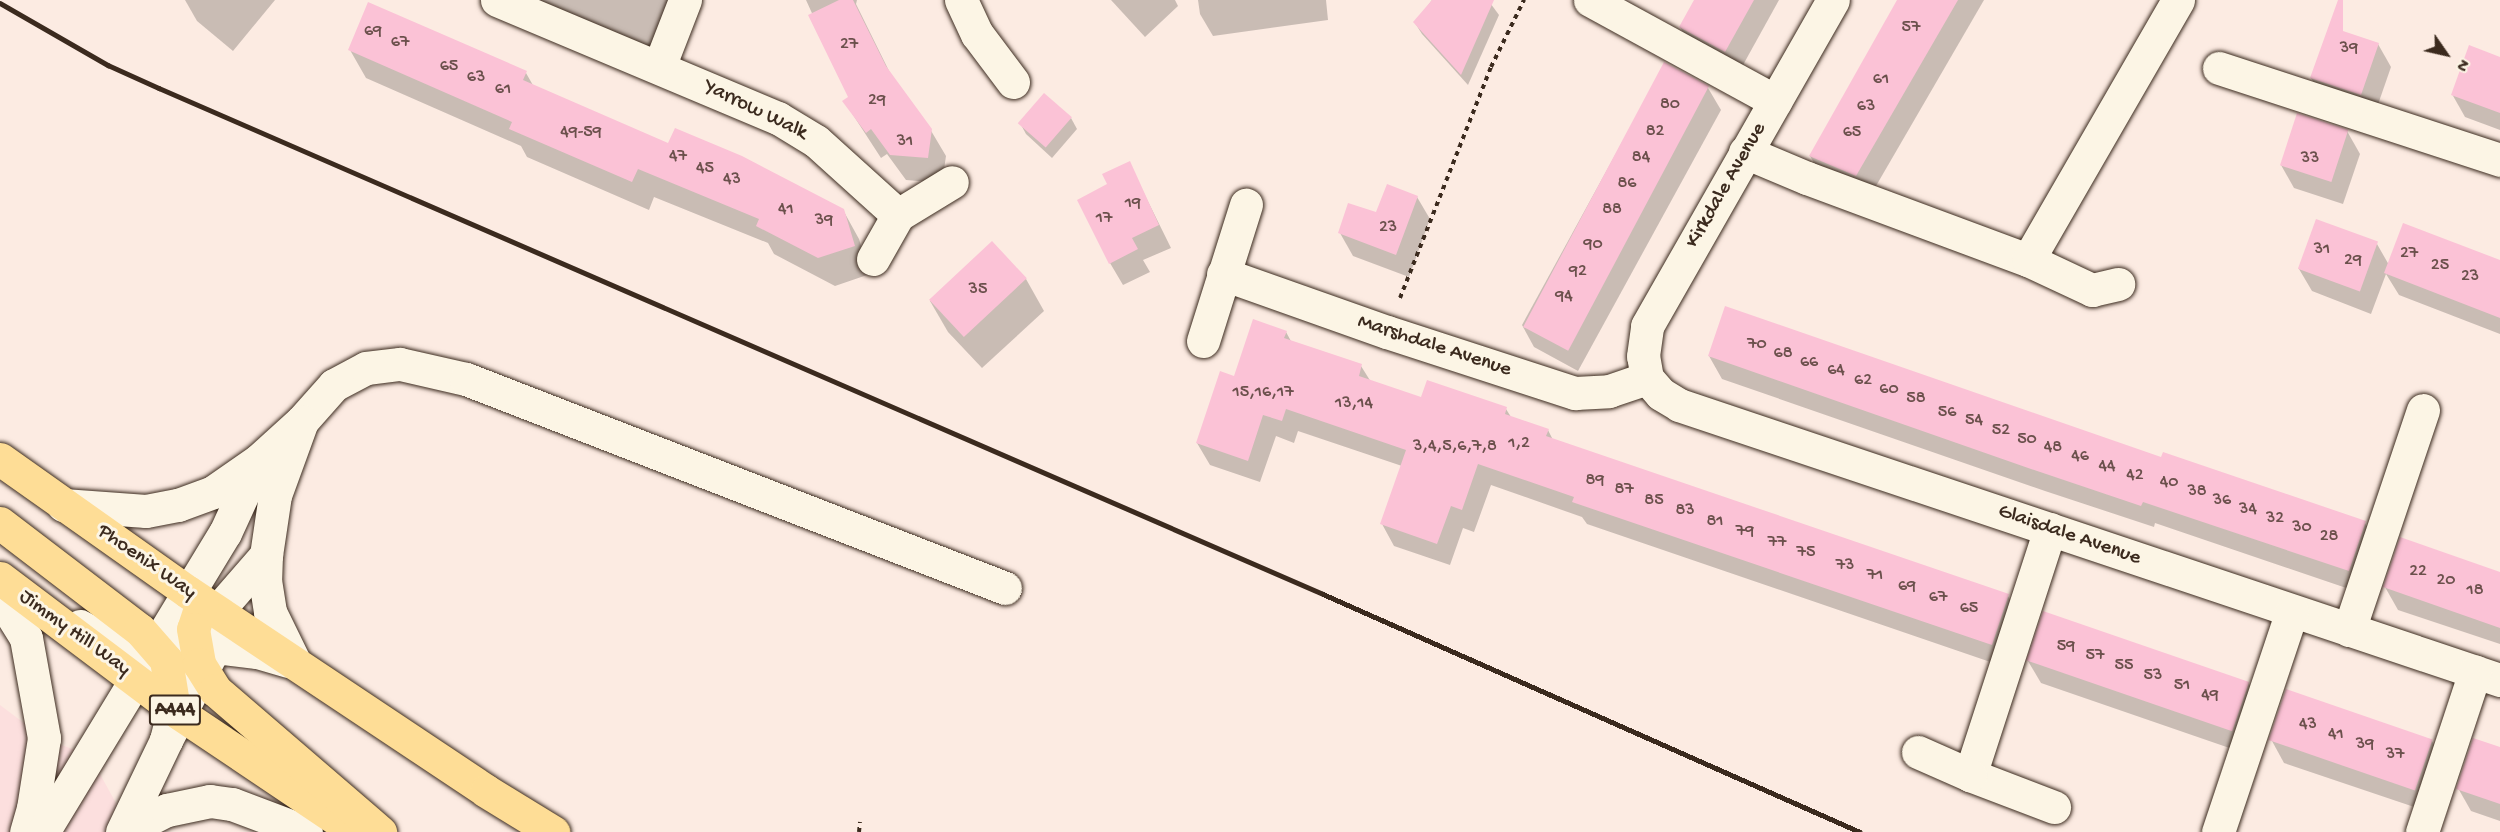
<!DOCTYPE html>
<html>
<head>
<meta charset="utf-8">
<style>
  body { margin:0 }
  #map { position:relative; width:2500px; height:832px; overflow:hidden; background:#fcebe2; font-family:"Gochi Hand",sans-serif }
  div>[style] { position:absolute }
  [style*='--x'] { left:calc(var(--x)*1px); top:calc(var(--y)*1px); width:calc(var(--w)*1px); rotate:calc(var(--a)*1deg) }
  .built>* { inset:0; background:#fcdfde }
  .shadow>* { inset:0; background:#0003 }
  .building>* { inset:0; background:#fbc2d6; transform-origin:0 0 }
  .path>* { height:4px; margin-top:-2px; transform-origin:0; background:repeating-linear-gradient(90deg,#3b2a1e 0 4.5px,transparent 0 9px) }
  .roads { filter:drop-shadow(0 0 2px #3b2a1e) drop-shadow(0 0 2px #3b2a1e) }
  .minor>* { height:33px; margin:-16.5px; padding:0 16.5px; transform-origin:16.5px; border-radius:16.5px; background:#fcf5e5 }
  .highway>* { height:33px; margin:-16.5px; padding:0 16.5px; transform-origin:16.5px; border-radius:16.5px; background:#fedd96 }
  .rail>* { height:4.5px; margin:-2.25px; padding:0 2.25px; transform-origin:2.25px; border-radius:2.25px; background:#3b2a1e }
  span { translate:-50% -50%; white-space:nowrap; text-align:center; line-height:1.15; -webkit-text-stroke:6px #fcf5e5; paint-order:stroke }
  .number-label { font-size:18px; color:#6b504c }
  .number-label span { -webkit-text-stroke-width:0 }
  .shield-label span { padding:2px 4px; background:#fcf5e5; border:2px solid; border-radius:4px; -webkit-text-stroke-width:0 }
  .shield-label { font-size:20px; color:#3b2a1e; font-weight:700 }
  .street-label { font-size:21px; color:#3b2a1e }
  .north { position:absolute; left:2416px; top:24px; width:60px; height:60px; -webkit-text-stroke:4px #fcf5e5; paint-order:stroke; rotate:124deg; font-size:16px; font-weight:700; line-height:24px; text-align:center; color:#3b2a1e }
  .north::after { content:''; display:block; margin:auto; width:21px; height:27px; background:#3b2a1e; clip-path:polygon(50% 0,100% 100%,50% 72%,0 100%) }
</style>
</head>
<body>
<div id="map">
  <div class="built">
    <i style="clip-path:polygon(0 705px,44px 738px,90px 756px,132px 832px,0 832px)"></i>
  </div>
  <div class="shadow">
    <i style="clip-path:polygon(185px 0,275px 0,233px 51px,197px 21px)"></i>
    <i style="clip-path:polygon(532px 0,670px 0,650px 54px)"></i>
    <i style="clip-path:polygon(806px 0,857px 0,856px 4px,892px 77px,930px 129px,946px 156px,942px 183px,906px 180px,887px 154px,881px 158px,844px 101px,850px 97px)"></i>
    <i style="clip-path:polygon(1111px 0,1175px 0,1178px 6px,1145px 37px)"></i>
    <i style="clip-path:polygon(1198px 0,1326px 0,1328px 20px,1213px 36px,1200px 14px)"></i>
    <i style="clip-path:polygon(1432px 0,1488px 0,1499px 15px,1468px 85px,1422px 34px,1415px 23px)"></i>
    <i style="clip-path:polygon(1695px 0,1779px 0,1738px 74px,1693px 49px,1680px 27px)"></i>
    <i style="clip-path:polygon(1900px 0,1984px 0,1869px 198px,1823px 178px,1810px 156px)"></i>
    <i style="clip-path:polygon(2378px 44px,2391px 67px,2374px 116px,2324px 100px,2311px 78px)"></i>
    <i style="clip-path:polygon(350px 50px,526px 73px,534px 87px,669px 145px,843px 210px,859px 239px,870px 274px,835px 286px,774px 254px,768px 243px,654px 197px,649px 210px,527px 157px,521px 146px,366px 78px)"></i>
    <i style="clip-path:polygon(2500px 58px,2500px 130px,2465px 117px,2452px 94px)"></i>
    <i style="clip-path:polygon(1665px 64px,1708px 88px,1721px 110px,1578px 371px,1534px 347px,1522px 325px)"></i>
    <i style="clip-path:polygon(1071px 118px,1077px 129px,1052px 158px,1026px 134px,1020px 123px)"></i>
    <i style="clip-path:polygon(2347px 131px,2360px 154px,2343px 204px,2294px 188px,2281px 165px)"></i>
    <i style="clip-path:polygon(1129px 163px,1171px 248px,1143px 260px,1150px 272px,1123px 285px,1110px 263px,1109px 185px)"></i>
    <i style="clip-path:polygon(1417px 197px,1430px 219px,1409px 277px,1353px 256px,1340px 233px,1377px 214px)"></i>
    <i style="clip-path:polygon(2377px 244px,2389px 265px,2500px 262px,2500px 334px,2399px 295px,2386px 274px,2371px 314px,2312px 291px,2299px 269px)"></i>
    <i style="clip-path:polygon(1026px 279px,1044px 311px,982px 368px,948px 332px,930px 301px)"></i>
    <i style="clip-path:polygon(1286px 332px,1292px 343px,1361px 366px,1371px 382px,1422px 399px,1506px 409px,1511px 417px,1548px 430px,1553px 440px,2008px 596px,2021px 618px,2005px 667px,1587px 524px,1582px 517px,1491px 485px,1474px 532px,1463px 528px,1450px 565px,1394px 546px,1382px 524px,1402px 466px,1298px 431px,1294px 443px,1276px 436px,1260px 482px,1210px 465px,1197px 443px,1235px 378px)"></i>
    <i style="clip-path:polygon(1709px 356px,2162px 459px,2365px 523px,2378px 545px,2361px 593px,2155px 523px,2154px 527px,2045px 491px,1722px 379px)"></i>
    <i style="clip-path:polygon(2500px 573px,2500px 644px,2398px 610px,2385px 587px)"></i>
    <i style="clip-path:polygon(2028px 661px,2248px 682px,2261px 704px,2244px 753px,2041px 683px)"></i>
    <i style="clip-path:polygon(2272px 741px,2432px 741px,2445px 763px,2429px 812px,2284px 763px)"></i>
    <i style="clip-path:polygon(2500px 749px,2500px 821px,2471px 811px,2458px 788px)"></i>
  </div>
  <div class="building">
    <i style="clip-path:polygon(839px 0,853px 0,886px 66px,932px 129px,928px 158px,890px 155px,871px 129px,866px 133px,842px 101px,848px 97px,808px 15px)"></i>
    <i style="clip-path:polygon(1432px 0,1494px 0,1461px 75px,1413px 22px)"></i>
    <i style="clip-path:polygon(1694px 0,1754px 0,1725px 52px,1679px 27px)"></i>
    <i style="clip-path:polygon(1897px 0,1958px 0,1856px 176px,1809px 156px)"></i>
    <i style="clip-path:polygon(2338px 0,2343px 0,2343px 31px,2379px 43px,2361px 95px,2310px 78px)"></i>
    <i style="clip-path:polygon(368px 2px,527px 71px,523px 80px,668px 143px,675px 128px,742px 156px,844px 209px,855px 246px,818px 258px,756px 226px,759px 219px,638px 169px,632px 182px,509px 129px,512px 122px,348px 50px)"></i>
    <i style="clip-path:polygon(2469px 45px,2500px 57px,2500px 113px,2451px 95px)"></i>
    <i style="left:1664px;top:62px;width:51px;height:300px;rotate:28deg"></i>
    <i style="left:1044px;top:93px;width:37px;height:40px;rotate:41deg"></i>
    <i style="left:2297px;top:113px;width:54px;height:55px;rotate:18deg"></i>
    <i style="clip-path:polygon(1130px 161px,1159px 225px,1132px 238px,1138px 249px,1109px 264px,1077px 200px,1107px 184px,1102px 174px)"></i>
    <i style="clip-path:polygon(1387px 184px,1418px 196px,1396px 255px,1338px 233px,1348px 203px,1376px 212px)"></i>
    <i style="left:2316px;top:219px;width:66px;height:53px;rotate:20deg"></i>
    <i style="clip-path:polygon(2403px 223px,2500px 260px,2500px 318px,2384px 273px)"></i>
    <i style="left:992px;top:241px;width:51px;height:86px;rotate:47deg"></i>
    <i style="clip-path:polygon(1725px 306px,2161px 457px,2163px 452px,2366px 521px,2349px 571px,2143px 502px,2141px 506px,2031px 469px,1708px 356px)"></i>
    <i style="clip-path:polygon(1253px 319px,1287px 331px,1284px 338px,1362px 364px,1359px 376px,1421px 397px,1427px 380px,1507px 407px,1505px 414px,1549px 429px,1546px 436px,2009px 594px,1992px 645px,1572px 502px,1574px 497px,1478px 464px,1462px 510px,1451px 506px,1437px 544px,1380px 524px,1406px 450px,1286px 409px,1282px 421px,1263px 415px,1248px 461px,1196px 443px,1220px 371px,1234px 376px)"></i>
    <i style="clip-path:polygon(2400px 537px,2500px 572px,2500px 628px,2383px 587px)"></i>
    <i style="left:2043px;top:611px;width:218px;height:52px;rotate:19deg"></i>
    <i style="left:2286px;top:689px;width:155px;height:54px;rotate:19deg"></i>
    <i style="clip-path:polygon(2473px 738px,2500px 747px,2500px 804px,2456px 789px)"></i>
  </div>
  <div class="path">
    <i style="--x:1400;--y:298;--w:248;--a:-68.5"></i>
    <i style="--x:1491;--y:67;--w:75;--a:-63.8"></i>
    <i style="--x:859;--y:832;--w:10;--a:-84"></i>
  </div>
  <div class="roads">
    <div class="minor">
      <i style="--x:497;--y:0;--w:305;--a:22.8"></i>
      <i style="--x:778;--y:118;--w:44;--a:31.2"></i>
      <i style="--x:816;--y:141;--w:110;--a:42.1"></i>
      <i style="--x:961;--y:0;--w:38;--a:65"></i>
      <i style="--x:977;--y:34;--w:60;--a:53.1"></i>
      <i style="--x:1590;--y:0;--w:211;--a:28.6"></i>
      <i style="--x:659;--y:67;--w:72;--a:-68.8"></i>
      <i style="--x:2219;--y:68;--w:296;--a:18.1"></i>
      <i style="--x:1745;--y:152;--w:67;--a:22.8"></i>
      <i style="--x:1807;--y:178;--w:236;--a:20.4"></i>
      <i style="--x:2028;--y:260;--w:71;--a:25.1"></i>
      <i style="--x:2092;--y:290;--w:27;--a:-13"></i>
      <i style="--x:873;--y:259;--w:51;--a:-60.4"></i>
      <i style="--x:898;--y:215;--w:63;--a:-31.4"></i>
      <i style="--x:2028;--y:260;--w:300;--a:-60"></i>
      <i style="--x:1223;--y:274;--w:174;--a:19.5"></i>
      <i style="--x:1387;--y:332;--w:198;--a:18"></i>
      <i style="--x:1575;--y:393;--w:34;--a:-3"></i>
      <i style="--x:1609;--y:391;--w:40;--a:-18.9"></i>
      <i style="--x:1203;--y:341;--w:143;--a:-72.5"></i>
      <i style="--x:1647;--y:378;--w:21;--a:49"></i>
      <i style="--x:1661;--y:394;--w:21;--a:31"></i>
      <i style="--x:1679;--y:405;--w:866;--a:18.52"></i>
      <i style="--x:1647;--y:378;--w:22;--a:-100"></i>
      <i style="--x:1643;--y:356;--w:30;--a:-82"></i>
      <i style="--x:1647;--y:326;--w:375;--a:-60.3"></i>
      <i style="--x:302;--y:421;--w:48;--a:-48.4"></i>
      <i style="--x:334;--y:385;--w:36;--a:-28"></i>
      <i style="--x:366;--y:368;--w:34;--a:-7"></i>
      <i style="--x:400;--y:364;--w:68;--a:12.8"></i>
      <i style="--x:466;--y:379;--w:578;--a:21.19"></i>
      <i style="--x:63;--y:505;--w:83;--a:4.1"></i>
      <i style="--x:146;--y:511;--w:33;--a:-11"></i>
      <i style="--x:178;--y:505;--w:37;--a:-20"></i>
      <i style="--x:213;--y:492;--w:56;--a:-34.8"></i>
      <i style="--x:259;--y:460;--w:58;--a:-42.2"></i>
      <i style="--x:302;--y:421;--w:79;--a:110"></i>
      <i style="--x:275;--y:495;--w:61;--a:98.5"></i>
      <i style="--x:266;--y:555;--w:25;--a:92"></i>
      <i style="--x:265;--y:580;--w:32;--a:81"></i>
      <i style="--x:270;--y:612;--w:57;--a:63.9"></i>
      <i style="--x:2050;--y:529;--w:259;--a:108"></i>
      <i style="--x:1970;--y:775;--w:90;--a:20.9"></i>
      <i style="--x:0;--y:596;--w:49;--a:58.2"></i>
      <i style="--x:26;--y:638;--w:102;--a:79.8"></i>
      <i style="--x:44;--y:738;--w:71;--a:98.9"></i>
      <i style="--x:33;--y:808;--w:25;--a:106"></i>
      <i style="--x:80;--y:626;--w:47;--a:27.6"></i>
      <i style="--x:122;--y:648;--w:80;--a:-12.3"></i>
      <i style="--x:200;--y:631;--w:101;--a:-49"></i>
      <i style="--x:2349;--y:630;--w:232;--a:-71.4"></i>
      <i style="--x:191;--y:651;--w:33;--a:-5"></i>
      <i style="--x:224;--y:648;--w:33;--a:7"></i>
      <i style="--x:257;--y:652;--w:32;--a:16"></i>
      <i style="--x:166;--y:740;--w:104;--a:-62.4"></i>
      <i style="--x:1918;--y:752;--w:57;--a:23.9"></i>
      <i style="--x:43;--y:832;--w:350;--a:-58.7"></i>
      <i style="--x:225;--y:533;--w:77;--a:-65.4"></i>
      <i style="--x:122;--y:832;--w:102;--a:-64.4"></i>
      <i style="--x:166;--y:740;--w:21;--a:-76"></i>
      <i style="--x:131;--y:832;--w:13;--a:-42"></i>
      <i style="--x:141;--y:823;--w:29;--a:-27"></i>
      <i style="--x:167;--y:810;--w:44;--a:-11.8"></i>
      <i style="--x:210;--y:801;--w:22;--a:8"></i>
      <i style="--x:232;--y:804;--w:79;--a:20.7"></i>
      <i style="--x:2218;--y:832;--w:233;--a:-71.5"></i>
      <i style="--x:2422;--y:832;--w:169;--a:-71.7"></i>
    </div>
    <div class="highway">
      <i style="--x:0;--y:459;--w:230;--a:35.3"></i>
      <i style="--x:188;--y:592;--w:358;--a:33.7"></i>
      <i style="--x:486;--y:791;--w:79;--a:31.5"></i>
      <i style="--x:0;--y:523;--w:176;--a:37.4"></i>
      <i style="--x:140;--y:630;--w:40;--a:49"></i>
      <i style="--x:166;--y:660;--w:50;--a:80.7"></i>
      <i style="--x:0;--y:578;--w:224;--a:37"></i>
      <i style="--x:179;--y:713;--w:213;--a:33.9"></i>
      <i style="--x:202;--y:602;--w:28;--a:108"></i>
      <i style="--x:193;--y:629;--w:36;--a:80"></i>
      <i style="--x:199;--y:664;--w:31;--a:58"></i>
      <i style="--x:215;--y:690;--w:218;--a:40.7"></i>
    </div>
  </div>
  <div class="rail">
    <i style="--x:0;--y:3;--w:125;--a:29.9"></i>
    <i style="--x:108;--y:65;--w:56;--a:24.3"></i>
    <i style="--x:159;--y:88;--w:1269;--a:23.49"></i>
    <i style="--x:1323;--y:594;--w:587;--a:23.9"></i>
  </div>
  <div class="number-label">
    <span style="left:1911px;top:28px">57</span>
    <span style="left:373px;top:32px">69</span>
    <span style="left:400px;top:43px">67</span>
    <span style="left:849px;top:45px">27</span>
    <span style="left:2349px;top:49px">39</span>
    <span style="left:449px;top:67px">65</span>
    <span style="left:476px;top:78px">63</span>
    <span style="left:1881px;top:80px">61</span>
    <span style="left:503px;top:90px">61</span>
    <span style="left:877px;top:101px">29</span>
    <span style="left:1670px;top:105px">80</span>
    <span style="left:1866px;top:107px">63</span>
    <span style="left:1655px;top:132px">82</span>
    <span style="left:581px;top:133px">49-59</span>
    <span style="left:1852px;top:133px">65</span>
    <span style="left:905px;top:142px">31</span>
    <span style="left:678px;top:157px">47</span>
    <span style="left:1641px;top:158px">84</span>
    <span style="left:2310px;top:159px">33</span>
    <span style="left:705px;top:169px">45</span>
    <span style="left:732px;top:180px">43</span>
    <span style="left:1627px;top:184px">86</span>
    <span style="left:1133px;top:204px">19</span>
    <span style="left:786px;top:210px">41</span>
    <span style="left:1612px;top:210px">88</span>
    <span style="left:1104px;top:219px">17</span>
    <span style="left:824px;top:221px">39</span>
    <span style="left:1388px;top:228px">23</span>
    <span style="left:1593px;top:245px">90</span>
    <span style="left:2322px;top:250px">31</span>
    <span style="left:2409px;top:254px">27</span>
    <span style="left:2353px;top:261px">29</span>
    <span style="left:2440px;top:266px">25</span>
    <span style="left:1578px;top:272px">92</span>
    <span style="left:2470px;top:277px">23</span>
    <span style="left:978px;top:290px">35</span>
    <span style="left:1564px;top:297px">94</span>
    <span style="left:1757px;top:345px">70</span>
    <span style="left:1783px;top:354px">68</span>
    <span style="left:1809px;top:363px">66</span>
    <span style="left:1836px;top:371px">64</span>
    <span style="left:1863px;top:381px">62</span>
    <span style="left:1889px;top:390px">60</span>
    <span style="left:1263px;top:393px">15,16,17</span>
    <span style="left:1916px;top:399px">58</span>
    <span style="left:1354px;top:404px">13,14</span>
    <span style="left:1947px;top:413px">56</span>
    <span style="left:1974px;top:421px">54</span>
    <span style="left:2001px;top:431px">52</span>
    <span style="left:2027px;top:440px">50</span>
    <span style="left:1519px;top:444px">1,2</span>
    <span style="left:1455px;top:447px">3,4,5,6,7,8</span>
    <span style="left:2053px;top:448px">48</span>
    <span style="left:2080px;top:457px">46</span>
    <span style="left:2107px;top:467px">44</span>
    <span style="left:2135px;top:476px">42</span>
    <span style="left:1595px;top:481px">89</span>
    <span style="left:2169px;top:483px">40</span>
    <span style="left:1624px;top:490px">87</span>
    <span style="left:2197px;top:492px">38</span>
    <span style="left:1654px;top:501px">85</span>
    <span style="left:2222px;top:501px">36</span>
    <span style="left:2248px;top:510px">34</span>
    <span style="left:1685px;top:511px">83</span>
    <span style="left:2275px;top:519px">32</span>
    <span style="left:1715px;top:522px">81</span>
    <span style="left:2302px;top:528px">30</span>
    <span style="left:1745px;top:532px">79</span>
    <span style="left:2329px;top:537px">28</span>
    <span style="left:1777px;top:543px">77</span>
    <span style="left:1806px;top:553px">75</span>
    <span style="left:1845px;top:566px">73</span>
    <span style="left:2418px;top:572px">22</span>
    <span style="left:1875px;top:576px">71</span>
    <span style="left:2446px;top:581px">20</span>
    <span style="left:1907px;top:587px">69</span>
    <span style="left:2475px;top:591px">18</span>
    <span style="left:1938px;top:598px">67</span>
    <span style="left:1969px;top:609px">65</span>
    <span style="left:2066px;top:647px">59</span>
    <span style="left:2095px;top:656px">57</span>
    <span style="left:2124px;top:666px">55</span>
    <span style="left:2153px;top:676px">53</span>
    <span style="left:2182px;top:686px">51</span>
    <span style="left:2210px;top:696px">49</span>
    <span style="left:2308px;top:725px">43</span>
    <span style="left:2336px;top:735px">41</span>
    <span style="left:2365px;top:745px">39</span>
    <span style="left:2395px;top:755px">37</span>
  </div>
  <div class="shield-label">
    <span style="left:175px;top:710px">A444</span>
  </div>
  <div class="street-label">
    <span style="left:755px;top:111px;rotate:26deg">Yarrow Walk</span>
    <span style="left:1727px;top:186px;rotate:-60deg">Kirkdale Avenue</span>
    <span style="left:1434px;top:347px;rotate:18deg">Marshdale Avenue</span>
    <span style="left:2069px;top:536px;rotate:19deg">Glaisdale Avenue</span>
    <span style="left:146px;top:563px;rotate:35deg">Phoenix Way</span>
    <span style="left:74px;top:634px;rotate:36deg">Jimmy Hill Way</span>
  </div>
  <div class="north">N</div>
</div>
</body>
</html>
